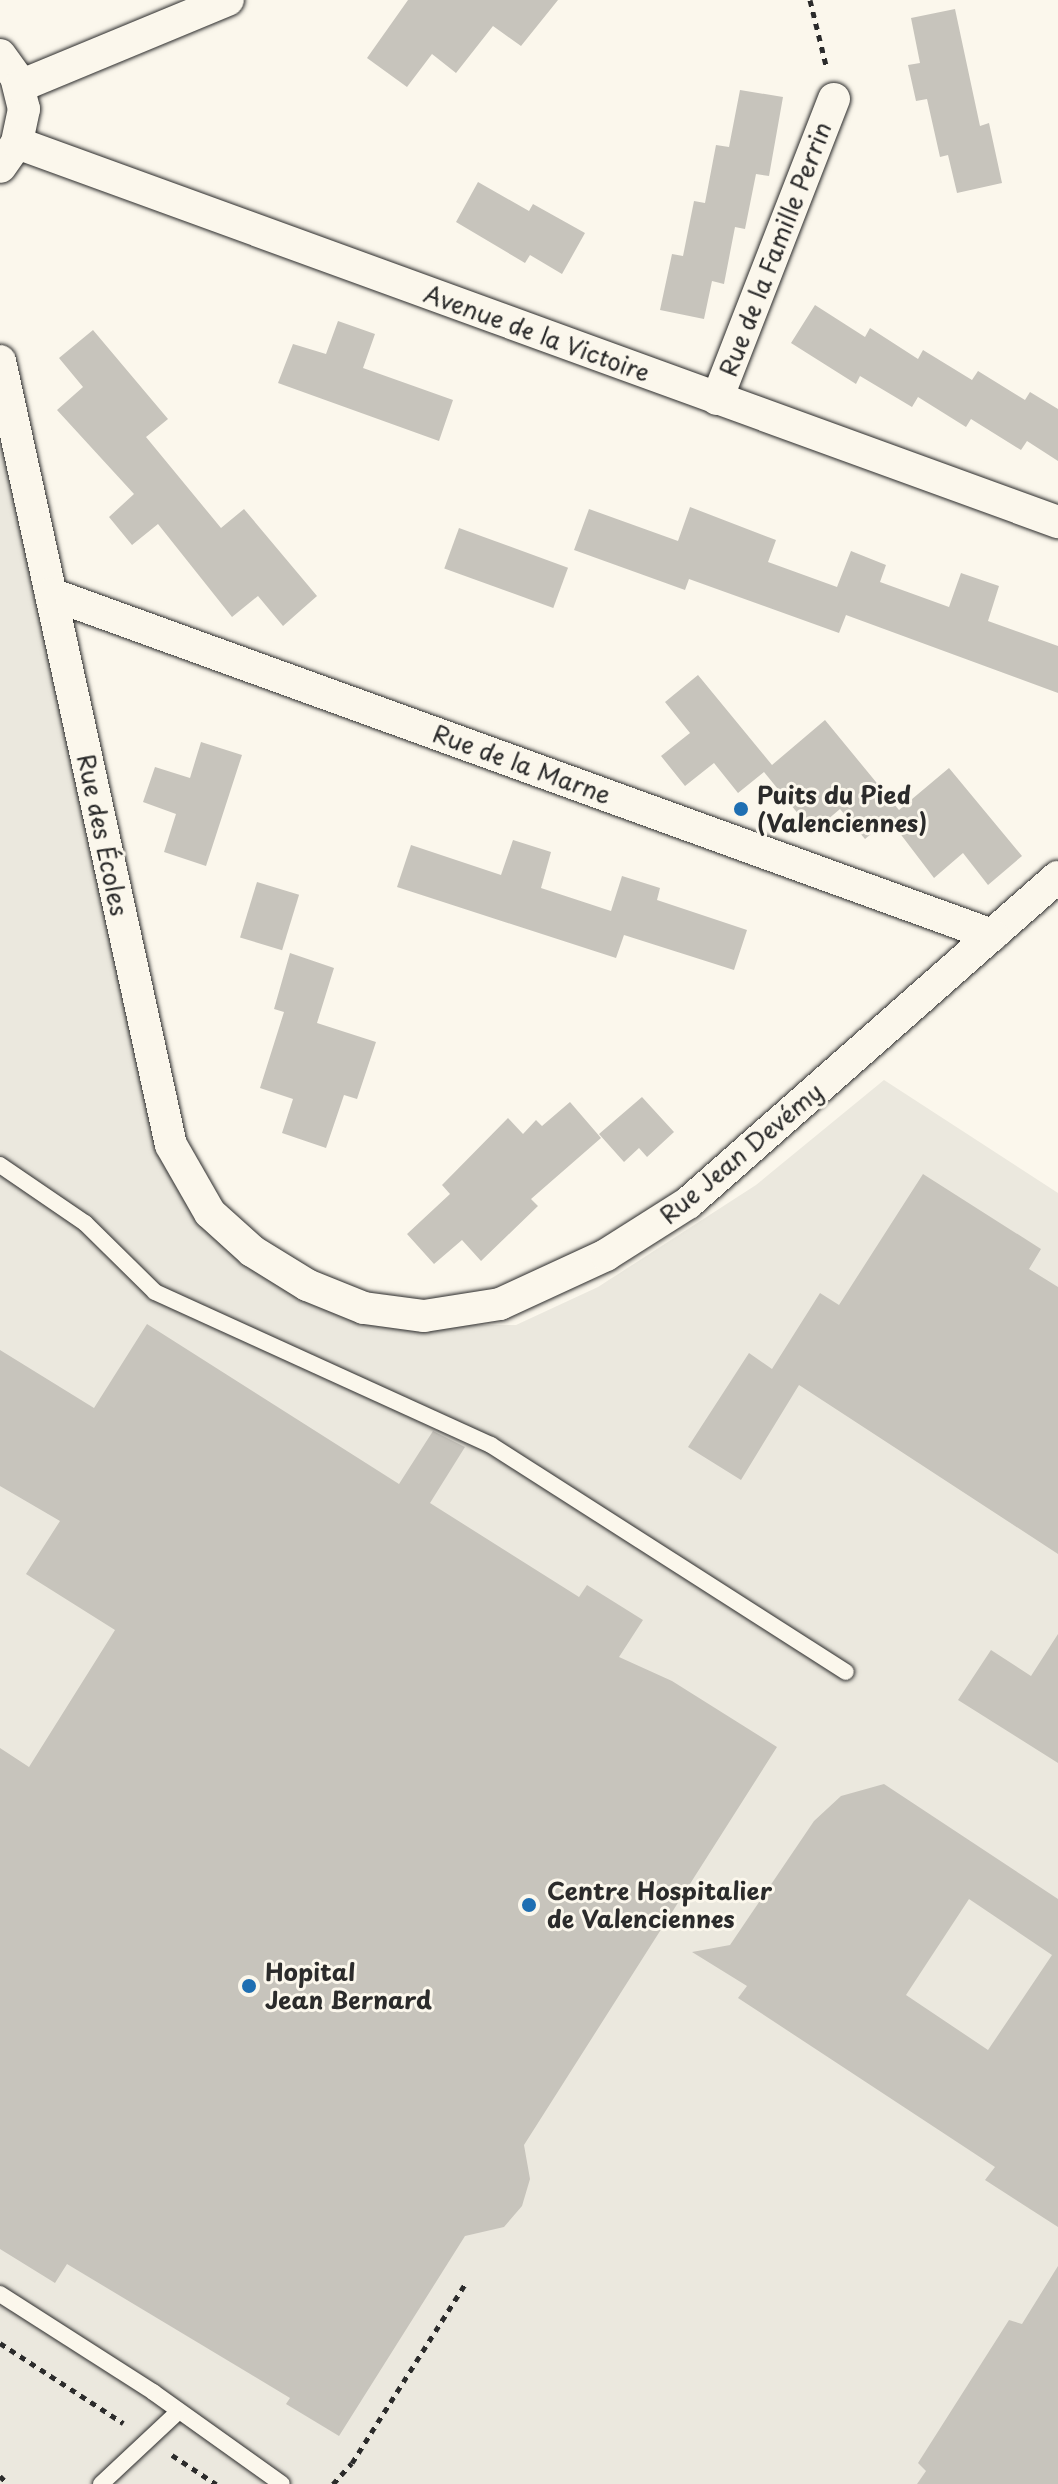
<!DOCTYPE html>
<html>
<head>
<meta charset="utf-8">
<style>
  body { margin:0 }
  #map { position:relative; width:1058px; height:2484px; overflow:hidden; background:#fbf7ec; font-family:"Playpen Sans",sans-serif }
  div>[style] { position:absolute }
  [style*='--x'] { left:calc(var(--x)*1px); top:calc(var(--y)*1px); width:calc(var(--w)*1px); rotate:calc(var(--a)*1deg) }
  .built>* { inset:0; background:#ebe8de }
  .building>* { inset:0; background:#c7c4bc; transform-origin:0 0 }
  .path>* { height:5px; margin-top:-2.5px; transform-origin:0; background:repeating-linear-gradient(90deg,#2b2b2b 0 6px,transparent 0 12px) }
  .roads { filter:drop-shadow(0 0 2px #2b2b2b) drop-shadow(0 0 2px #2b2b2b) }
  .service>* { height:16px; margin:-8px; padding:0 8px; transform-origin:8px; border-radius:8px; background:#fbf7ec }
  .minor>* { height:32px; margin:-16px; padding:0 16px; transform-origin:16px; border-radius:16px; background:#fbf7ec }
  .dots>* { width:22px; height:22px; translate:-50% -50%; box-sizing:border-box; border:4px solid #fbf7ec; border-radius:50% }
  span { translate:-50% -50%; white-space:nowrap; text-align:center; line-height:1.15; -webkit-text-stroke:6px #fbf7ec; paint-order:stroke }
  .street-label { font-size:24px; color:#2b2b2b }
  .poi-label { font-size:24px; color:#2b2b2b; font-weight:700 }
  .left { translate:0 -50%; text-align:left }
</style>
</head>
<body>
<div id="map">
  <div class="built">
    <i style="clip-path:polygon(0 405px,187px 1170px,281px 1273px,465px 1325px,516px 1325px,598px 1287px,756px 1185px,884px 1080px,1058px 1193px,1058px 2484px,0 2484px)"></i>
  </div>
  <div class="building">
    <i style="clip-path:polygon(408px 0,558px 0,521px 46px,493px 26px,456px 73px,432px 54px,407px 87px,367px 58px)"></i>
    <i style="clip-path:polygon(955px 9px,980px 126px,989px 123px,1002px 183px,957px 193px,948px 155px,940px 157px,927px 99px,916px 101px,908px 65px,920px 63px,911px 18px)"></i>
    <i style="clip-path:polygon(740px 90px,783px 97px,769px 176px,756px 174px,745px 229px,735px 227px,724px 284px,712px 281px,704px 319px,660px 310px,672px 254px,683px 256px,694px 201px,705px 203px,716px 145px,729px 147px)"></i>
    <i style="clip-path:polygon(478px 182px,529px 211px,533px 204px,585px 233px,562px 274px,530px 255px,525px 263px,456px 222px)"></i>
    <i style="clip-path:polygon(815px 305px,865px 337px,870px 328px,918px 359px,923px 350px,972px 380px,978px 371px,1025px 400px,1030px 392px,1058px 409px,1058px 461px,1027px 441px,1021px 450px,971px 419px,966px 427px,918px 397px,912px 407px,860px 376px,856px 384px,791px 343px)"></i>
    <i style="clip-path:polygon(338px 321px,375px 334px,363px 368px,453px 400px,439px 441px,278px 383px,293px 344px,326px 354px)"></i>
    <i style="clip-path:polygon(93px 330px,168px 419px,146px 437px,221px 528px,244px 509px,317px 596px,283px 626px,258px 596px,232px 617px,158px 524px,132px 545px,109px 517px,134px 494px,57px 410px,83px 387px,59px 358px)"></i>
    <i style="clip-path:polygon(690px 507px,776px 540px,768px 562px,837px 587px,851px 551px,886px 565px,880px 582px,949px 607px,961px 573px,999px 586px,988px 621px,1058px 646px,1058px 693px,846px 615px,839px 633px,689px 579px,685px 590px,574px 550px,589px 509px,678px 541px)"></i>
    <i style="left:459px;top:528px;width:116px;height:43px;rotate:20deg"></i>
    <i style="clip-path:polygon(698px 675px,772px 765px,825px 720px,899px 810px,949px 768px,1022px 856px,988px 885px,963px 853px,934px 878px,889px 819px,865px 839px,840px 809px,813px 832px,764px 772px,738px 793px,714px 763px,685px 786px,661px 756px,690px 733px,665px 702px)"></i>
    <i style="clip-path:polygon(201px 742px,242px 755px,206px 866px,164px 852px,176px 814px,143px 802px,155px 767px,190px 778px)"></i>
    <i style="clip-path:polygon(513px 840px,551px 852px,541px 888px,611px 911px,622px 876px,660px 888px,657px 900px,747px 930px,734px 970px,624px 935px,616px 958px,397px 887px,411px 845px,501px 875px)"></i>
    <i style="left:257px;top:882px;width:44px;height:58px;rotate:17deg"></i>
    <i style="clip-path:polygon(290px 953px,334px 968px,317px 1023px,376px 1042px,357px 1099px,344px 1095px,326px 1148px,282px 1133px,293px 1099px,260px 1088px,284px 1012px,274px 1009px)"></i>
    <i style="clip-path:polygon(642px 1097px,674px 1132px,647px 1157px,639px 1148px,624px 1162px,599px 1134px)"></i>
    <i style="clip-path:polygon(570px 1102px,601px 1138px,531px 1199px,538px 1206px,481px 1261px,462px 1240px,434px 1264px,407px 1234px,450px 1194px,442px 1185px,508px 1118px,523px 1134px,536px 1120px,542px 1126px)"></i>
    <i style="clip-path:polygon(923px 1174px,1041px 1249px,1029px 1269px,1058px 1287px,1058px 1554px,799px 1385px,741px 1480px,688px 1447px,749px 1353px,772px 1369px,820px 1293px,839px 1305px)"></i>
    <i style="clip-path:polygon(147px 1324px,399px 1484px,433px 1431px,465px 1447px,430px 1503px,579px 1597px,587px 1585px,643px 1620px,619px 1657px,672px 1681px,777px 1747px,524px 2145px,530px 2179px,522px 2206px,504px 2227px,465px 2236px,339px 2436px,286px 2404px,290px 2398px,67px 2264px,55px 2283px,0 2249px,0 1748px,29px 1767px,115px 1630px,26px 1574px,60px 1521px,0 1486px,0 1350px,94px 1408px)"></i>
    <i style="clip-path:polygon(1058px 1634px,1058px 1763px,958px 1700px,991px 1650px,1031px 1676px)"></i>
    <i style="clip-path:polygon(evenodd,884px 1784px,1058px 1899px,1058px 2227px,985px 2180px,995px 2167px,738px 1998px,747px 1986px,692px 1952px,730px 1945px,814px 1821px,841px 1796px,884px 1784px,969px 1899px,1052px 1955px,988px 2050px,906px 1995px,969px 1899px)"></i>
    <i style="clip-path:polygon(1058px 2266px,1058px 2484px,917px 2484px,926px 2471px,918px 2463px,1009px 2320px,1022px 2324px)"></i>
  </div>
  <div class="path">
    <i style="--x:810;--y:0;--w:67;--a:76.2"></i>
    <i style="--x:0;--y:2343;--w:147;--a:33"></i>
    <i style="--x:172;--y:2455;--w:53;--a:33.4"></i>
    <i style="--x:0;--y:2476;--w:11;--a:45"></i>
    <i style="--x:333;--y:2484;--w:28;--a:-48"></i>
    <i style="--x:352;--y:2463;--w:212;--a:-57.7"></i>
  </div>
  <div class="roads">
    <div class="service">
      <i style="--x:0;--y:1165;--w:103;--a:34.3"></i>
      <i style="--x:85;--y:1223;--w:98;--a:44.6"></i>
      <i style="--x:155;--y:1292;--w:369;--a:24.5"></i>
      <i style="--x:491;--y:1445;--w:421;--a:32.6"></i>
      <i style="--x:0;--y:2294;--w:182;--a:32.6"></i>
      <i style="--x:153;--y:2392;--w:158;--a:35.5"></i>
      <i style="--x:101;--y:2484;--w:105;--a:-43.1"></i>
    </div>
    <div class="minor">
      <i style="--x:0;--y:55;--w:27;--a:54"></i>
      <i style="--x:16;--y:77;--w:33;--a:76"></i>
      <i style="--x:24;--y:109;--w:35;--a:102"></i>
      <i style="--x:17;--y:143;--w:29;--a:125"></i>
      <i style="--x:20;--y:86;--w:225;--a:-22.5"></i>
      <i style="--x:17;--y:143;--w:1108;--a:20.01"></i>
      <i style="--x:0;--y:361;--w:802;--a:77.7"></i>
      <i style="--x:171;--y:1145;--w:78;--a:60.2"></i>
      <i style="--x:210;--y:1213;--w:57;--a:42.1"></i>
      <i style="--x:252;--y:1251;--w:65;--a:31.7"></i>
      <i style="--x:307;--y:1285;--w:61;--a:22"></i>
      <i style="--x:364;--y:1308;--w:61;--a:7.6"></i>
      <i style="--x:424;--y:1316;--w:77;--a:-9"></i>
      <i style="--x:500;--y:1304;--w:117;--a:-24.8"></i>
      <i style="--x:606;--y:1255;--w:97;--a:-32.4"></i>
      <i style="--x:688;--y:1203;--w:493;--a:-41.4"></i>
      <i style="--x:717;--y:399;--w:322;--a:-68.7"></i>
      <i style="--x:51;--y:594;--w:1001;--a:19.92"></i>
    </div>
  </div>
  <div class="dots">
    <i style="left:741px;top:809px;background:#1f6fb2"></i>
    <i style="left:529px;top:1905px;background:#1f6fb2"></i>
    <i style="left:249px;top:1986px;background:#1f6fb2"></i>
  </div>
  <div class="street-label">
    <span style="left:775px;top:249px;rotate:-69deg">Rue de la Famille Perrin</span>
    <span style="left:537px;top:333px;rotate:20deg">Avenue de la Victoire</span>
    <span style="left:522px;top:764px;rotate:20deg">Rue de la Marne</span>
    <span style="left:103px;top:835px;rotate:78deg">Rue des Écoles</span>
    <span style="left:741px;top:1153px;rotate:-40deg">Rue Jean Devémy</span>
  </div>
  <div class="poi-label">
    <span class="left" style="left:757px;top:809px">Puits du Pied<br>(Valenciennes)</span>
    <span class="left" style="left:547px;top:1905px">Centre Hospitalier<br>de Valenciennes</span>
    <span class="left" style="left:265px;top:1986px">Hopital<br>Jean Bernard</span>
  </div>
</div>
</body>
</html>
